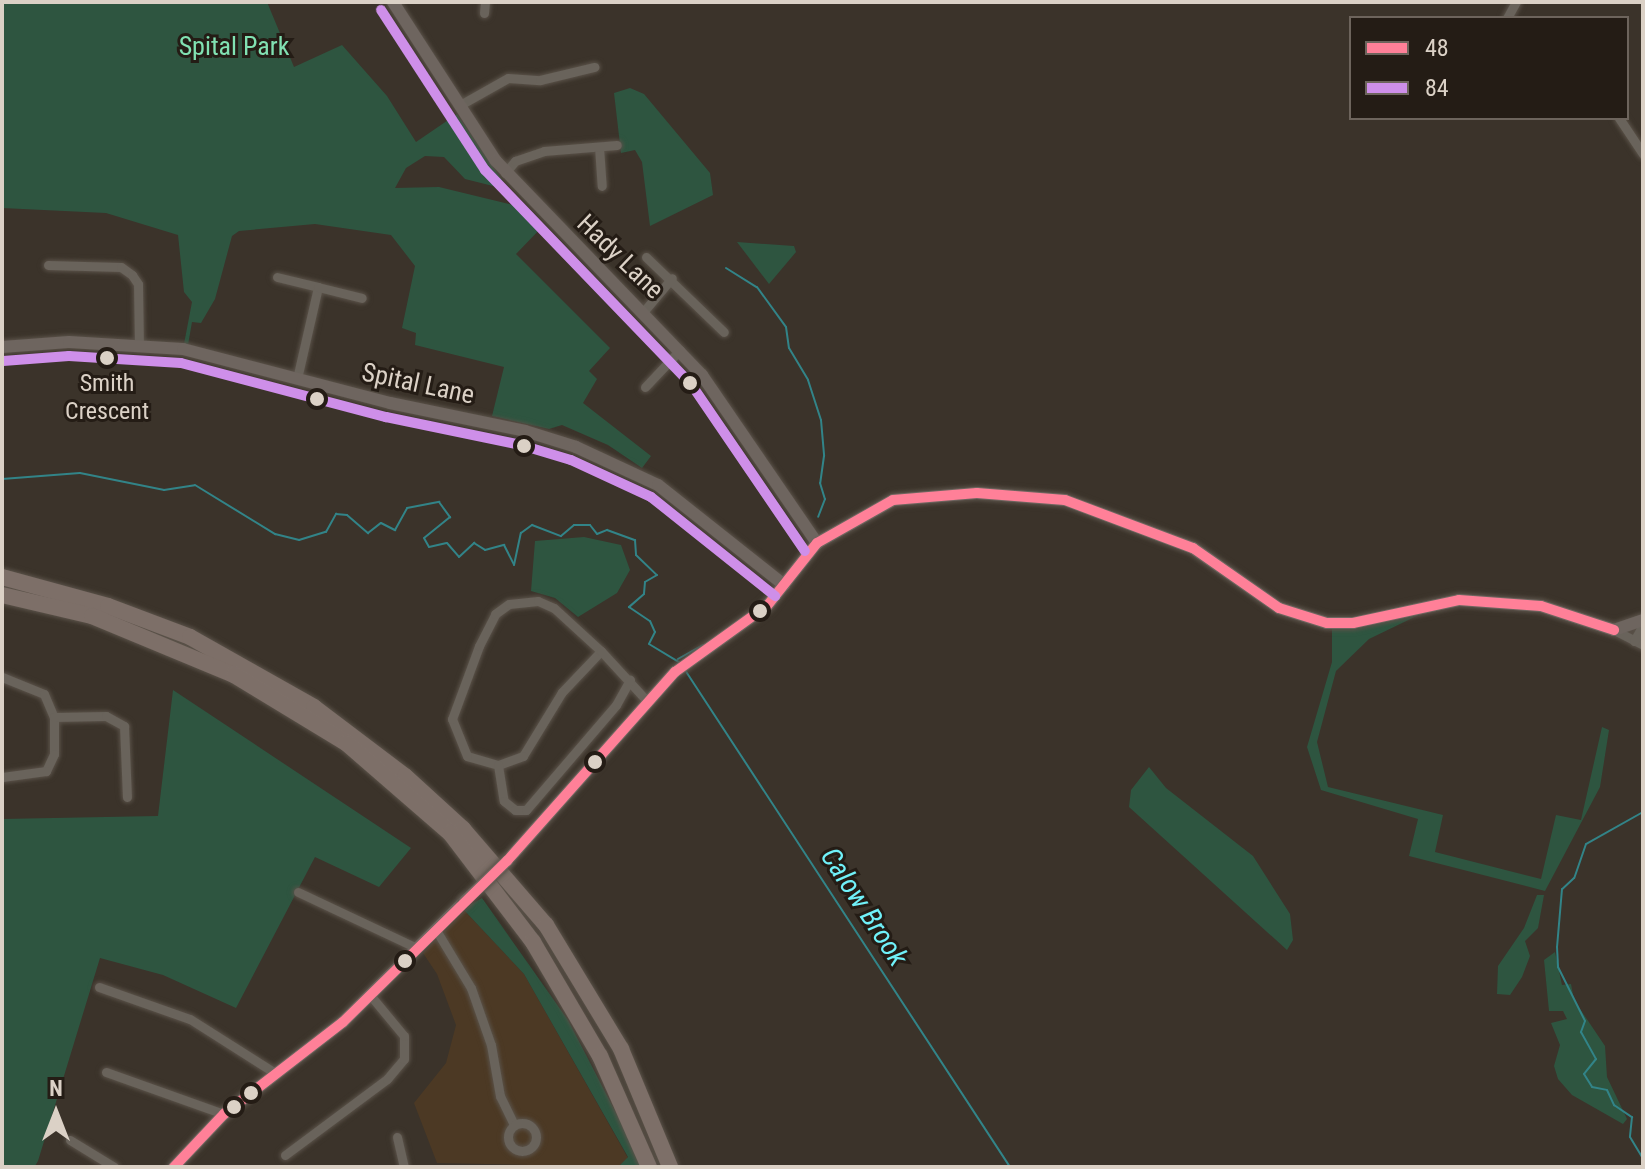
<!DOCTYPE html>
<html>
<head>
<meta charset="utf-8">
<style>
  body { margin:0 }
  #map { position:relative; width:1645px; height:1169px; overflow:hidden; background:#3b332a; font-family:"Roboto Condensed",sans-serif }
  div>[style] { position:absolute }
  [style*='--x'] { left:calc(var(--x)*1px); top:calc(var(--y)*1px); width:calc(var(--w)*1px); rotate:calc(var(--a)*1deg) }
  .built>* { inset:0; background:#4c3924 }
  .green>* { inset:0; background:#2e5540 }
  .stream>* { height:2px; margin:-1px; padding:0 1px; transform-origin:1px; border-radius:1px; background:#328488 }
  .roads { filter:drop-shadow(0 0 2px #5a5249) drop-shadow(0 0 2px #5a5249) }
  .street>* { height:9px; margin:-4.5px; padding:0 4.5px; transform-origin:4.5px; border-radius:4.5px; background:#69635b }
  .street>.ring { margin:-4.5px; padding:0; box-sizing:content-box; background:none; border:9px solid #69635b; border-radius:50% }
  .secondary>* { height:12px; margin:-6px; padding:0 6px; transform-origin:6px; border-radius:6px; background:#6e655f }
  .highway>* { height:16px; margin:-8px; padding:0 8px; transform-origin:8px; border-radius:8px; background:#7d6f68 }
  .bridges { filter:drop-shadow(0 0 2px #5a5249) drop-shadow(0 0 2px #5a5249) }
  .secondary-bridge>* { height:12px; margin:-6px; padding:0 6px; transform-origin:6px; border-radius:6px; background:#6e655f }
  .bus-1>* { height:10px; margin:-5px; padding:0 5px; transform-origin:5px; border-radius:5px; background:#ff8098 }
  .bus-2>* { height:10px; margin:-5px; padding:0 5px; transform-origin:5px; border-radius:5px; background:#ce8fe9 }
  .dots>* { width:22px; height:22px; translate:-50% -50%; box-sizing:border-box; border:4px solid #241c15; border-radius:50% }
  span { translate:-50% -50%; white-space:nowrap; text-align:center; line-height:1.15; -webkit-text-stroke:6px #241c15; paint-order:stroke }
  .bus-label { font-size:24px; color:#dbd1c6 }
  .park-label { font-size:26px; color:#81e1b2 }
  .street-label { font-size:26px; color:#dbd1c6 }
  .water-label { font-size:28px; color:#70f1f9; font-style:italic }
  .frame { position:absolute; inset:0; border:4px solid #dbd1c6; pointer-events:none }
  .legend { position:absolute; left:1349px; top:16px; width:280px; height:104px; box-sizing:border-box; background:#241c15; border:2px solid #6d645c; margin:0; padding:10px 14px; list-style:none; font-size:24px; color:#dbd1c6 }
  .legend li { display:flex; align-items:center; gap:16px; height:40px }
  .legend b { width:40px; border:2px solid #6d645c }
  .north { position:absolute; left:16px; top:1073px; width:80px; height:80px; -webkit-text-stroke:6px #241c15; paint-order:stroke; rotate:0deg; font-size:22px; font-weight:700; line-height:32px; text-align:center; color:#dbd1c6 }
  .north::after { content:''; display:block; margin:auto; width:28px; height:36px; background:#dbd1c6; clip-path:polygon(50% 0,100% 100%,50% 72%,0 100%) }
</style>
</head>
<body>
<div id="map">
  <div class="built">
    <i style="clip-path:polygon(463px 909px,524px 974px,628px 1158px,618px 1167px,437px 1163px,414px 1103px,446px 1063px,456px 1025px,437px 974px,423px 953px)"></i>
  </div>
  <div class="green">
    <i style="clip-path:polygon(2px 2px,267px 2px,294px 67px,342px 45px,387px 96px,416px 142px,457px 114px,509px 190px,465px 179px,444px 157px,425px 156px,406px 168px,395px 188px,439px 187px,529px 209px,544px 225px,516px 254px,610px 348px,589px 371px,597px 379px,583px 403px,651px 456px,642px 468px,608px 445px,562px 425px,549px 429px,492px 416px,504px 367px,415px 345px,416px 333px,402px 328px,415px 266px,391px 235px,315px 224px,239px 231px,232px 236px,215px 299px,201px 323px,192px 322px,188px 345px,184px 344px,192px 302px,184px 292px,178px 235px,106px 213px,2px 208px)"></i>
    <i style="clip-path:polygon(630px 88px,644px 94px,710px 173px,713px 195px,650px 226px,642px 162px,635px 150px,621px 153px,614px 93px)"></i>
    <i style="clip-path:polygon(737px 242px,794px 246px,796px 252px,769px 284px)"></i>
    <i style="clip-path:polygon(584px 537px,621px 545px,630px 570px,617px 593px,578px 617px,555px 598px,531px 591px,535px 541px)"></i>
    <i style="clip-path:polygon(1429px 610px,1369px 639px,1336px 671px,1317px 742px,1328px 787px,1443px 815px,1435px 852px,1541px 879px,1556px 815px,1581px 820px,1602px 727px,1609px 730px,1600px 787px,1545px 891px,1409px 856px,1418px 819px,1321px 790px,1307px 747px,1332px 662px,1332px 629px)"></i>
    <i style="clip-path:polygon(173px 690px,411px 848px,379px 887px,315px 857px,236px 1008px,163px 975px,100px 958px,38px 1161px,35px 1166px,2px 1167px,2px 819px,158px 816px)"></i>
    <i style="clip-path:polygon(1149px 767px,1166px 788px,1253px 856px,1290px 914px,1293px 940px,1287px 950px,1129px 807px,1131px 790px)"></i>
    <i style="clip-path:polygon(1537px 895px,1544px 895px,1538px 928px,1525px 941px,1530px 956px,1522px 977px,1510px 995px,1497px 994px,1498px 966px,1524px 928px)"></i>
    <i style="clip-path:polygon(482px 898px,568px 1020px,644px 1167px,618px 1167px,628px 1157px,524px 974px,463px 909px)"></i>
    <i style="clip-path:polygon(1555px 952px,1562px 985px,1571px 984px,1574px 1000px,1605px 1046px,1607px 1077px,1627px 1119px,1623px 1124px,1572px 1095px,1558px 1079px,1554px 1066px,1560px 1045px,1551px 1023px,1567px 1019px,1563px 1011px,1549px 1011px,1544px 960px)"></i>
  </div>
  <div class="stream">
    <i style="--x:726;--y:268;--w:36;--a:32"></i>
    <i style="--x:757;--y:287;--w:49;--a:54.1"></i>
    <i style="--x:786;--y:327;--w:21;--a:82"></i>
    <i style="--x:789;--y:348;--w:37;--a:59"></i>
    <i style="--x:808;--y:380;--w:42;--a:72"></i>
    <i style="--x:821;--y:420;--w:36;--a:85"></i>
    <i style="--x:824;--y:456;--w:27;--a:98"></i>
    <i style="--x:820;--y:483;--w:17;--a:73"></i>
    <i style="--x:825;--y:499;--w:19;--a:111"></i>
    <i style="--x:2;--y:479;--w:78;--a:-4.4"></i>
    <i style="--x:80;--y:473;--w:86;--a:11.4"></i>
    <i style="--x:164;--y:490;--w:31;--a:-9"></i>
    <i style="--x:195;--y:485;--w:94;--a:31.5"></i>
    <i style="--x:275;--y:534;--w:25;--a:14"></i>
    <i style="--x:299;--y:540;--w:28;--a:-17"></i>
    <i style="--x:326;--y:532;--w:21;--a:-61"></i>
    <i style="--x:336;--y:514;--w:11;--a:5"></i>
    <i style="--x:347;--y:515;--w:28;--a:41"></i>
    <i style="--x:368;--y:533;--w:16;--a:-38"></i>
    <i style="--x:381;--y:523;--w:16;--a:27"></i>
    <i style="--x:395;--y:530;--w:25;--a:-61"></i>
    <i style="--x:407;--y:508;--w:33;--a:-11"></i>
    <i style="--x:439;--y:502;--w:19;--a:54"></i>
    <i style="--x:450;--y:517;--w:33;--a:141"></i>
    <i style="--x:424;--y:538;--w:10;--a:61"></i>
    <i style="--x:429;--y:547;--w:18;--a:-13"></i>
    <i style="--x:447;--y:543;--w:18;--a:49"></i>
    <i style="--x:459;--y:557;--w:21;--a:-43"></i>
    <i style="--x:474;--y:543;--w:13;--a:32"></i>
    <i style="--x:485;--y:550;--w:20;--a:-15"></i>
    <i style="--x:504;--y:545;--w:22;--a:63"></i>
    <i style="--x:514;--y:565;--w:33;--a:-78"></i>
    <i style="--x:521;--y:533;--w:14;--a:-36"></i>
    <i style="--x:532;--y:525;--w:31;--a:21"></i>
    <i style="--x:561;--y:536;--w:17;--a:-40"></i>
    <i style="--x:574;--y:525;--w:16;--a:0"></i>
    <i style="--x:590;--y:525;--w:11;--a:52"></i>
    <i style="--x:597;--y:534;--w:11;--a:-22"></i>
    <i style="--x:607;--y:530;--w:30;--a:20"></i>
    <i style="--x:635;--y:540;--w:15;--a:86"></i>
    <i style="--x:636;--y:555;--w:29;--a:44"></i>
    <i style="--x:657;--y:575;--w:14;--a:150"></i>
    <i style="--x:645;--y:582;--w:12;--a:95"></i>
    <i style="--x:644;--y:594;--w:20;--a:139"></i>
    <i style="--x:629;--y:607;--w:25;--a:34"></i>
    <i style="--x:650;--y:621;--w:12;--a:66"></i>
    <i style="--x:655;--y:632;--w:13;--a:117"></i>
    <i style="--x:649;--y:644;--w:35;--a:31"></i>
    <i style="--x:678;--y:659;--w:29;--a:-29"></i>
    <i style="--x:685;--y:670;--w:594;--a:56.82"></i>
    <i style="--x:1643;--y:812;--w:65;--a:150.7"></i>
    <i style="--x:1586;--y:844;--w:36;--a:109"></i>
    <i style="--x:1574;--y:878;--w:16;--a:137"></i>
    <i style="--x:1562;--y:889;--w:58;--a:94.9"></i>
    <i style="--x:1557;--y:947;--w:20;--a:87"></i>
    <i style="--x:1558;--y:967;--w:60;--a:63.4"></i>
    <i style="--x:1585;--y:1021;--w:12;--a:110"></i>
    <i style="--x:1581;--y:1032;--w:31;--a:61"></i>
    <i style="--x:1596;--y:1059;--w:19;--a:129"></i>
    <i style="--x:1584;--y:1074;--w:15;--a:58"></i>
    <i style="--x:1592;--y:1087;--w:15;--a:11"></i>
    <i style="--x:1607;--y:1090;--w:17;--a:65"></i>
    <i style="--x:1614;--y:1105;--w:22;--a:34"></i>
    <i style="--x:1632;--y:1117;--w:20;--a:96"></i>
    <i style="--x:1630;--y:1137;--w:26;--a:59"></i>
  </div>
  <div class="roads">
    <div class="street">
      <i style="--x:484;--y:13;--w:11;--a:-85"></i>
      <i style="--x:1507;--y:18;--w:18;--a:-61"></i>
      <i style="--x:460;--y:105;--w:55;--a:-29.4"></i>
      <i style="--x:508;--y:78;--w:32;--a:4"></i>
      <i style="--x:540;--y:80;--w:56;--a:-13.5"></i>
      <i style="--x:1619;--y:118;--w:43;--a:56.3"></i>
      <i style="--x:599;--y:147;--w:39;--a:86"></i>
      <i style="--x:505;--y:173;--w:16;--a:-50"></i>
      <i style="--x:515;--y:161;--w:31;--a:-19"></i>
      <i style="--x:544;--y:151;--w:73;--a:-4.7"></i>
      <i style="--x:646;--y:257;--w:108;--a:43.9"></i>
      <i style="--x:48;--y:265;--w:73;--a:1.6"></i>
      <i style="--x:121;--y:267;--w:14;--a:36"></i>
      <i style="--x:132;--y:275;--w:11;--a:56"></i>
      <i style="--x:138;--y:284;--w:62;--a:89.1"></i>
      <i style="--x:277;--y:277;--w:42;--a:13.7"></i>
      <i style="--x:318;--y:287;--w:94;--a:102.9"></i>
      <i style="--x:318;--y:287;--w:45;--a:14"></i>
      <i style="--x:644;--y:311;--w:43;--a:-49.7"></i>
      <i style="--x:645;--y:387;--w:51;--a:-46.6"></i>
      <i style="--x:1614;--y:630;--w:33;--a:27"></i>
      <i style="--x:1634;--y:641;--w:18;--a:-61"></i>
      <i style="--x:601;--y:651;--w:57;--a:133.6"></i>
      <i style="--x:562;--y:692;--w:75;--a:121.4"></i>
      <i style="--x:523;--y:756;--w:27;--a:160"></i>
      <i style="--x:498;--y:765;--w:32;--a:-164"></i>
      <i style="--x:467;--y:756;--w:40;--a:-112"></i>
      <i style="--x:452;--y:719;--w:78;--a:-69.7"></i>
      <i style="--x:479;--y:646;--w:36;--a:-63"></i>
      <i style="--x:495;--y:614;--w:17;--a:-36"></i>
      <i style="--x:509;--y:604;--w:29;--a:-6"></i>
      <i style="--x:538;--y:601;--w:17;--a:24"></i>
      <i style="--x:554;--y:608;--w:64;--a:42.5"></i>
      <i style="--x:601;--y:651;--w:67;--a:47.4"></i>
      <i style="--x:2;--y:677;--w:45;--a:22"></i>
      <i style="--x:44;--y:694;--w:25;--a:67"></i>
      <i style="--x:54;--y:717;--w:37;--a:90"></i>
      <i style="--x:54;--y:754;--w:19;--a:115"></i>
      <i style="--x:46;--y:771;--w:44;--a:172.2"></i>
      <i style="--x:54;--y:717;--w:52;--a:-1.1"></i>
      <i style="--x:106;--y:716;--w:21;--a:29"></i>
      <i style="--x:124;--y:726;--w:71;--a:87.6"></i>
      <i style="--x:498;--y:765;--w:36;--a:81"></i>
      <i style="--x:504;--y:801;--w:14;--a:39"></i>
      <i style="--x:515;--y:810;--w:11;--a:0"></i>
      <i style="--x:526;--y:810;--w:138;--a:-49.4"></i>
      <i style="--x:616;--y:705;--w:29;--a:-61"></i>
      <i style="--x:298;--y:892;--w:132;--a:25.2"></i>
      <i style="--x:436;--y:930;--w:68;--a:58.9"></i>
      <i style="--x:471;--y:988;--w:60;--a:70.7"></i>
      <i style="--x:491;--y:1045;--w:52;--a:80"></i>
      <i style="--x:500;--y:1096;--w:32;--a:64"></i>
      <i style="--x:99;--y:987;--w:96;--a:19.4"></i>
      <i style="--x:190;--y:1019;--w:101;--a:32.4"></i>
      <i style="--x:106;--y:1072;--w:125;--a:19.6"></i>
      <i class="ring" style="left:508px;top:1123px;width:19px;height:19px"></i>
      <i style="--x:397;--y:1137;--w:31;--a:77"></i>
      <i style="--x:70;--y:1140;--w:52;--a:31.5"></i>
      <i style="--x:285;--y:1155;--w:127;--a:-36.7"></i>
      <i style="--x:387;--y:1079;--w:26;--a:-50"></i>
      <i style="--x:404;--y:1059;--w:23;--a:-90"></i>
      <i style="--x:404;--y:1036;--w:53;--a:-129.7"></i>
    </div>
    <div class="secondary">
      <i style="--x:393;--y:2;--w:189;--a:57.1"></i>
      <i style="--x:496;--y:161;--w:297;--a:46.1"></i>
      <i style="--x:702;--y:375;--w:204;--a:55.6"></i>
      <i style="--x:2;--y:347;--w:67;--a:-4.3"></i>
      <i style="--x:69;--y:342;--w:114;--a:3.5"></i>
      <i style="--x:183;--y:349;--w:214;--a:14.6"></i>
      <i style="--x:390;--y:403;--w:138;--a:11.7"></i>
      <i style="--x:525;--y:431;--w:53;--a:17.4"></i>
      <i style="--x:576;--y:447;--w:90;--a:24.9"></i>
      <i style="--x:658;--y:485;--w:161;--a:38.4"></i>
      <i style="--x:507;--y:861;--w:253;--a:-48.4"></i>
      <i style="--x:675;--y:672;--w:113;--a:-35.7"></i>
      <i style="--x:767;--y:606;--w:80;--a:-51.6"></i>
      <i style="--x:817;--y:543;--w:87;--a:-29.5"></i>
      <i style="--x:893;--y:500;--w:84;--a:-4.8"></i>
      <i style="--x:977;--y:493;--w:88;--a:4.5"></i>
      <i style="--x:1065;--y:500;--w:137;--a:20.6"></i>
      <i style="--x:1193;--y:548;--w:105;--a:34.9"></i>
      <i style="--x:1279;--y:608;--w:50;--a:17.4"></i>
      <i style="--x:1327;--y:623;--w:26;--a:0"></i>
      <i style="--x:1353;--y:623;--w:108;--a:-12.2"></i>
      <i style="--x:1459;--y:600;--w:82;--a:4.2"></i>
      <i style="--x:1541;--y:606;--w:77;--a:18.2"></i>
      <i style="--x:1614;--y:630;--w:31;--a:-19"></i>
      <i style="--x:174;--y:1167;--w:73;--a:-46.7"></i>
      <i style="--x:224;--y:1114;--w:150;--a:-37.7"></i>
      <i style="--x:343;--y:1022;--w:172;--a:-44.8"></i>
    </div>
    <div class="highway">
      <i style="--x:2;--y:577;--w:110;--a:15.3"></i>
      <i style="--x:108;--y:606;--w:88;--a:20.7"></i>
      <i style="--x:190;--y:637;--w:142;--a:29.4"></i>
      <i style="--x:314;--y:707;--w:114;--a:37.2"></i>
      <i style="--x:405;--y:776;--w:79;--a:42.4"></i>
      <i style="--x:463;--y:829;--w:127;--a:49.2"></i>
      <i style="--x:546;--y:925;--w:145;--a:58.8"></i>
      <i style="--x:621;--y:1049;--w:128;--a:67.4"></i>
      <i style="--x:2;--y:595;--w:92;--a:13.1"></i>
      <i style="--x:92;--y:616;--w:154;--a:22.6"></i>
      <i style="--x:234;--y:675;--w:131;--a:31.3"></i>
      <i style="--x:346;--y:743;--w:138;--a:40.9"></i>
      <i style="--x:450;--y:833;--w:137;--a:52.7"></i>
      <i style="--x:533;--y:942;--w:132;--a:59.6"></i>
      <i style="--x:600;--y:1056;--w:121;--a:66.2"></i>
    </div>
  </div>
  <div class="bridges">
    <div class="secondary-bridge">
      <i style="--x:465;--y:901;--w:58;--a:-43.6"></i>
    </div>
  </div>
  <div class="bus-1">
    <i style="--x:174;--y:1167;--w:73;--a:-46.7"></i>
    <i style="--x:224;--y:1114;--w:150;--a:-37.7"></i>
    <i style="--x:343;--y:1022;--w:230;--a:-44.5"></i>
    <i style="--x:507;--y:861;--w:253;--a:-48.4"></i>
    <i style="--x:675;--y:672;--w:113;--a:-35.7"></i>
    <i style="--x:767;--y:606;--w:80;--a:-51.6"></i>
    <i style="--x:817;--y:543;--w:87;--a:-29.5"></i>
    <i style="--x:893;--y:500;--w:84;--a:-4.8"></i>
    <i style="--x:977;--y:493;--w:88;--a:4.5"></i>
    <i style="--x:1065;--y:500;--w:137;--a:20.6"></i>
    <i style="--x:1193;--y:548;--w:105;--a:34.9"></i>
    <i style="--x:1279;--y:608;--w:50;--a:17.4"></i>
    <i style="--x:1327;--y:623;--w:26;--a:0"></i>
    <i style="--x:1353;--y:623;--w:108;--a:-12.2"></i>
    <i style="--x:1459;--y:600;--w:82;--a:4.2"></i>
    <i style="--x:1541;--y:606;--w:77;--a:18.2"></i>
  </div>
  <div class="bus-2">
    <i style="--x:381;--y:10;--w:191;--a:57"></i>
    <i style="--x:485;--y:170;--w:297;--a:46.1"></i>
    <i style="--x:691;--y:384;--w:202;--a:55.7"></i>
    <i style="--x:3;--y:361;--w:66;--a:-4.3"></i>
    <i style="--x:69;--y:356;--w:112;--a:3.6"></i>
    <i style="--x:181;--y:363;--w:212;--a:14.8"></i>
    <i style="--x:386;--y:417;--w:138;--a:11.7"></i>
    <i style="--x:521;--y:445;--w:52;--a:16.7"></i>
    <i style="--x:571;--y:460;--w:88;--a:24.8"></i>
    <i style="--x:651;--y:497;--w:159;--a:38.6"></i>
  </div>
  <div class="dots">
    <i style="left:107px;top:358px;background:#dbd1c6"></i>
    <i style="left:690px;top:383px;background:#dbd1c6"></i>
    <i style="left:317px;top:399px;background:#dbd1c6"></i>
    <i style="left:524px;top:446px;background:#dbd1c6"></i>
    <i style="left:760px;top:611px;background:#dbd1c6"></i>
    <i style="left:595px;top:762px;background:#dbd1c6"></i>
    <i style="left:405px;top:961px;background:#dbd1c6"></i>
    <i style="left:251px;top:1093px;background:#dbd1c6"></i>
    <i style="left:234px;top:1107px;background:#dbd1c6"></i>
  </div>
  <div class="bus-label">
    <span style="left:107px;top:398px">Smith<br>Crescent</span>
  </div>
  <div class="park-label">
    <span style="left:234px;top:47px">Spital Park</span>
  </div>
  <div class="street-label">
    <span style="left:620px;top:257px;rotate:44deg">Hady Lane</span>
    <span style="left:418px;top:384px;rotate:12deg">Spital Lane</span>
  </div>
  <div class="water-label">
    <span style="left:864px;top:907px;rotate:57deg">Calow Brook</span>
  </div>
  <div class="frame"></div>
  <ul class="legend">
  <li><b style="height:10px;background:#ff8098"></b>48</li>
  <li><b style="height:10px;background:#ce8fe9"></b>84</li>
  </ul>
  <div class="north">N</div>
</div>
</body>
</html>
